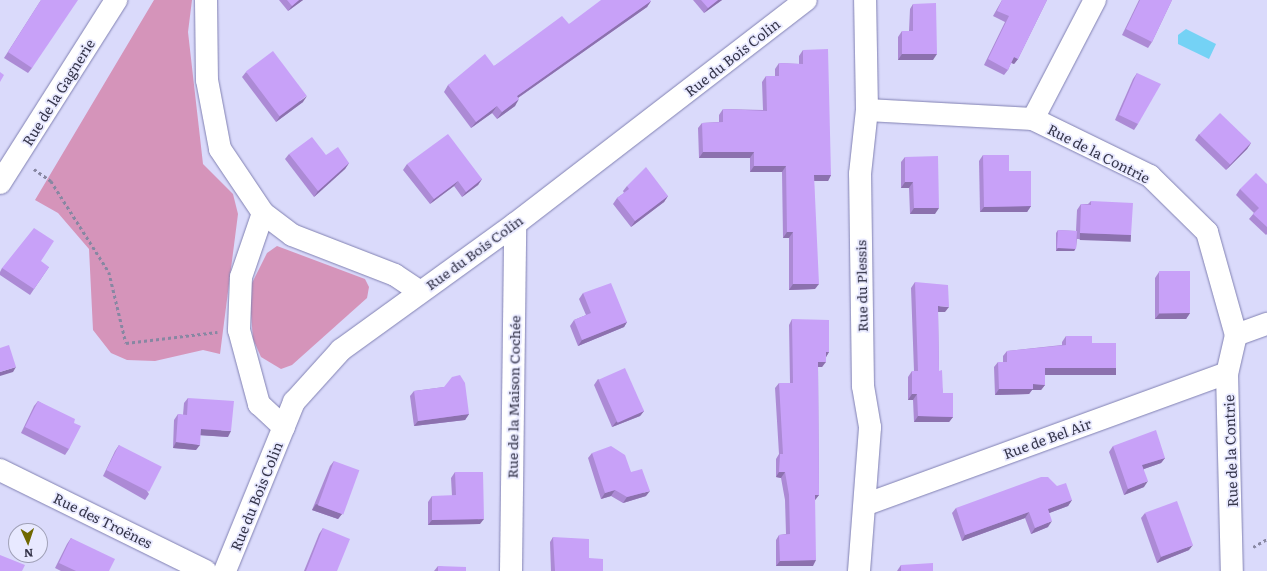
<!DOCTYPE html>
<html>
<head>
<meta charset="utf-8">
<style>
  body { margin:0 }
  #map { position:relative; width:1267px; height:571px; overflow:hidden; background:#dadafb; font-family:Literata,serif }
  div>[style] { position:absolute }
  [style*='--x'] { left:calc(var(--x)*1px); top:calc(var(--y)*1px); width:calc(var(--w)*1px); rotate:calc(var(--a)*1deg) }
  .green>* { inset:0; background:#d594ba }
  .water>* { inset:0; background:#74d2f5 }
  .path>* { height:2.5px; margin-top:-1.25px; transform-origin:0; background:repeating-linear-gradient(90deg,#8787a2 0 3px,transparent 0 6px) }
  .roads { filter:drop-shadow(0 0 1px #8181b2) drop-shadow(0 0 1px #8181b2) }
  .minor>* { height:22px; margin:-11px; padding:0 11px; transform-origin:11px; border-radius:11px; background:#fff }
  .wall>* { inset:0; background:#ac8ad5 }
  .shaded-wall>* { inset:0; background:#8c71ae; transform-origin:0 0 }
  .building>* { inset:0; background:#c8a1f8; transform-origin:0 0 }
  span { translate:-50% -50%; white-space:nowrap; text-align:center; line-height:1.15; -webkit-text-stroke:3.5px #e8e9ff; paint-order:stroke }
  .street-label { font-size:14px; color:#35354a }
  .north { position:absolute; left:8px; top:523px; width:40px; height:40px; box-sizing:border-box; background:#e8e9ff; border:1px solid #a0a1b7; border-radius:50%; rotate:177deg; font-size:11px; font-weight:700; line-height:16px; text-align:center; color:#35354a }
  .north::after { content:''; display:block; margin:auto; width:14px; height:18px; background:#706800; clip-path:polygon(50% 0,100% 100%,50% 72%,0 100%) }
</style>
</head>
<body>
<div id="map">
  <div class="green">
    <i style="clip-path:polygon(154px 0,192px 0,188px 32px,203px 164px,233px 194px,238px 214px,220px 354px,203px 350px,155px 361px,127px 360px,111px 353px,93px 330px,89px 249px,58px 213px,35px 200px)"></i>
    <i style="clip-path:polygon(277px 246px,365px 279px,369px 287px,367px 298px,292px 365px,281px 369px,261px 357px,253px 339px,249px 289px,267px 253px)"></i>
  </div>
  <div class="water">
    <i style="clip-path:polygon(1186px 29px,1216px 44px,1209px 59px,1178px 44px,1178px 35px)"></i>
  </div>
  <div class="path">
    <i style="--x:34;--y:169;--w:21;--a:35"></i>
    <i style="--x:51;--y:181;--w:108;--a:57.5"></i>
    <i style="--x:109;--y:272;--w:73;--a:76.5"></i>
    <i style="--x:126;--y:343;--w:92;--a:-6.9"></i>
    <i style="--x:1253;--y:547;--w:16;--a:-30"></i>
  </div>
  <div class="roads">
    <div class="minor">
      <i style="--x:206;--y:0;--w:80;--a:89.3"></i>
      <i style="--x:207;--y:80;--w:70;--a:79.3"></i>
      <i style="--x:220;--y:149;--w:77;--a:56.1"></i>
      <i style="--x:263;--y:213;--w:36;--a:37"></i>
      <i style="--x:292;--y:235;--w:110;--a:21.2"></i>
      <i style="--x:395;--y:275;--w:29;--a:34"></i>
      <i style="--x:867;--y:110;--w:166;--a:3.1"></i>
      <i style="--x:1033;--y:119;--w:130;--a:26"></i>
      <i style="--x:1150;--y:176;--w:80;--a:44.5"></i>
      <i style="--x:1207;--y:232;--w:107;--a:74.3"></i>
      <i style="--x:1236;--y:335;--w:39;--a:103"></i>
      <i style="--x:1227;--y:373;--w:198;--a:88.6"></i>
      <i style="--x:1033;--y:119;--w:134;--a:-62.5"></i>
      <i style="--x:0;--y:183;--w:217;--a:-57.6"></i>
      <i style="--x:263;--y:213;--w:68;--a:109"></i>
      <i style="--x:241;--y:277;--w:53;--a:92.2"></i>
      <i style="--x:239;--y:330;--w:77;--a:74.9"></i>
      <i style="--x:259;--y:404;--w:34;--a:43"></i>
      <i style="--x:1236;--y:335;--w:33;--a:-20"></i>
      <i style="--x:0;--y:470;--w:229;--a:26.2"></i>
      <i style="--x:867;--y:504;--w:383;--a:-20"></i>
      <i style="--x:225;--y:571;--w:183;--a:-67.8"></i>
      <i style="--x:294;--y:402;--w:70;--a:-47.9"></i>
      <i style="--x:341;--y:350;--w:215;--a:-35.9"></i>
      <i style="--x:515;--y:224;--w:367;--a:-37.6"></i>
      <i style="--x:511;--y:571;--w:347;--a:-89.3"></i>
      <i style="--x:859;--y:571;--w:144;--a:-85.6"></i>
      <i style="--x:870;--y:427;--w:42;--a:-99.7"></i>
      <i style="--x:863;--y:386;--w:212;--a:-90.8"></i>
      <i style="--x:860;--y:174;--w:64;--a:-83.8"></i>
      <i style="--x:867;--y:110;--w:110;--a:-91"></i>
    </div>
  </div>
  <div class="wall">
    <i style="clip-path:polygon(41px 0,32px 68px,28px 73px,4px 58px)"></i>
    <i style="clip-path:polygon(279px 0,303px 0,288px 11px)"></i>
    <i style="clip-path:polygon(693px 0,722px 0,704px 13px)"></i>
    <i style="clip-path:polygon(1002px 0,1047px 0,1018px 59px,1014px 64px,1011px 63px,1008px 70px,1004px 75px,984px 65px,1005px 22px,993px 16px)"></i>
    <i style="clip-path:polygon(1139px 0,1172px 0,1152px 42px,1148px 48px,1122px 35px)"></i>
    <i style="clip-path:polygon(651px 1px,647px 7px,518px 98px,515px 106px,497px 119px,492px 113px,471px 128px,444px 92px,448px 85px,494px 66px,569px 24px)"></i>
    <i style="clip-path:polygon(913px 4px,933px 60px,898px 60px,898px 37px,902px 31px,909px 31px,910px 9px)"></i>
    <i style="clip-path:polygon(803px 50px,831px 175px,828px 181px,814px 181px,815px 289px,789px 290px,789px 238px,783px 238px,782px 172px,750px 172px,750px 158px,699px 158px,698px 128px,702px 123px,719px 122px,719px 115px,723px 109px,763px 110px,762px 82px,766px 76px,775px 76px,775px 69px,779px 63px,799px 64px,799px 56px)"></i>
    <i style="clip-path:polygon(246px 72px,303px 102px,276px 122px,242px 77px)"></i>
    <i style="clip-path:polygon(1137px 73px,1138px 124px,1134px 130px,1115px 120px,1133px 79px)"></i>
    <i style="clip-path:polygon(1199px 134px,1251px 143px,1247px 149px,1226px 170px,1195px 140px)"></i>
    <i style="clip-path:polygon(289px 154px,349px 163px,345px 169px,314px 197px,285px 159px)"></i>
    <i style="clip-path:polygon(983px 155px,1009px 171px,1031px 206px,1027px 212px,980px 212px,979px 161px)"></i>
    <i style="clip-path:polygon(905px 157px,935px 214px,910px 214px,909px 188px,901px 188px,901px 162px)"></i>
    <i style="clip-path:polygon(407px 164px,482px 179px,478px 185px,462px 197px,454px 186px,430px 204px,403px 170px)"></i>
    <i style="clip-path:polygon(1267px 184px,1267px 234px,1266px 235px,1249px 219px,1254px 213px,1236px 195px,1240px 189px)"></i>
    <i style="clip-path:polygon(627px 186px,668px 196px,664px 202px,631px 227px,613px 204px,617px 198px,624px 193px,623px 191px)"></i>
    <i style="clip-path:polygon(1091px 201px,1131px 235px,1127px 241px,1077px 239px,1076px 248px,1074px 251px,1056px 251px,1056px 233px,1058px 230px,1076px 231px,1077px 210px,1081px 204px,1088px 204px)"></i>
    <i style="clip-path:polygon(49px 267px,30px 295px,0 275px,0 272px,2px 268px)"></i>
    <i style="clip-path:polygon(1159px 272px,1190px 313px,1186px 319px,1155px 319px,1155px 278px)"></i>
    <i style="clip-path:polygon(915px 282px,945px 312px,938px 312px,939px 371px,943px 393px,953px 417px,949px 422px,914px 422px,913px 400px,908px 400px,908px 377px,912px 371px,914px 371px,911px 288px)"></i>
    <i style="clip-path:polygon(583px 293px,627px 322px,624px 327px,578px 346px,570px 326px,574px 320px,586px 315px,579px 299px)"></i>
    <i style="clip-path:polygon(792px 319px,829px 352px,826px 357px,822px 367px,818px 367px,819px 495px,815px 500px,813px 566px,776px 566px,776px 540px,779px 535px,786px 534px,785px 500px,781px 478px,776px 477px,776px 459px,779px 454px,775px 388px,779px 383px,790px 383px,789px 325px)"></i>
    <i style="clip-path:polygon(1066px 336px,1092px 343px,1113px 374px,1045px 374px,1045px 385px,1041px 390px,1032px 390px,1029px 394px,995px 395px,994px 367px,998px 362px,1003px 362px,1003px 356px,1007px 351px,1062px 345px,1062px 342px)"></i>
    <i style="clip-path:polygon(598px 379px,644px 411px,640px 416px,612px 427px,594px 385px)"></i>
    <i style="clip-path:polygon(444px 387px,469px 414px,465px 420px,414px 426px,410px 396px,414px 391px)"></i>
    <i style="clip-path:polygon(188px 398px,228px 437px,200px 435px,196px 450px,173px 448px,174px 420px,178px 414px,183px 415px,184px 403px)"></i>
    <i style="clip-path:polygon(38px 401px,74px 423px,69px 449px,65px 455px,21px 433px,34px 406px)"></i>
    <i style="clip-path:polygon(119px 445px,149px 494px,145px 500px,103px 476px,115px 451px)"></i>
    <i style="clip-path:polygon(1113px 446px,1165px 458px,1161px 463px,1144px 469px,1144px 487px,1124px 495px,1109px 452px)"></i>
    <i style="clip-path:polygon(592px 453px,631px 472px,646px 496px,623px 503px,611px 496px,601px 499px,588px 458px)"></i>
    <i style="clip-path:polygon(334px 461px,342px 514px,338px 519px,312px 510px,330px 466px)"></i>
    <i style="clip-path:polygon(455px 472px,480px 524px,428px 525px,428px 502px,432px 496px,452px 496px,451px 478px)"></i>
    <i style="clip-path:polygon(1072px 500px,1068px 506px,1049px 513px,1048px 527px,1031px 534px,1025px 518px,962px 541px,952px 513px,956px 508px)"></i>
    <i style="clip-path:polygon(1145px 513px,1189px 550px,1157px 563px,1141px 518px)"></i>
    <i style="clip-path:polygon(323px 528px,337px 571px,304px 571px,319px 534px)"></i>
    <i style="clip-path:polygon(553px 537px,589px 558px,603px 571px,551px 571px,550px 542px)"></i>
    <i style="clip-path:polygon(71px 538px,109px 571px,61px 571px,55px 568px,67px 544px)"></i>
    <i style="clip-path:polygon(901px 565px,933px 571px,897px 571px)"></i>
    <i style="clip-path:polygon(438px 566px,466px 571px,434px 571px)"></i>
  </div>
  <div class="shaded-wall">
    <i style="clip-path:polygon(299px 0,303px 0,288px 11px,292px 6px)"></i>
    <i style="clip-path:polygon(718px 0,722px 0,704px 13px,708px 8px)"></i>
    <i style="clip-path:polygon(651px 1px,647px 7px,512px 102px,517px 96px)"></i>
    <i style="clip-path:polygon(902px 54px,937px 54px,933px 60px,898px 60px)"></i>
    <i style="clip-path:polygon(1014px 57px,1018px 59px,1014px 64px,1010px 62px)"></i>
    <i style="clip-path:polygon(307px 96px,303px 102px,276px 122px,280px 116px)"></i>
    <i style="clip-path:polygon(519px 99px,515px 106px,497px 119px,502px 112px)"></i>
    <i style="clip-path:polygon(497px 106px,492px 113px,471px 128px,476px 122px)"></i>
    <i style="clip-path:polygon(1251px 143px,1247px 149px,1226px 170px,1230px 165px)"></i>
    <i style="clip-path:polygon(703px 152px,754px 152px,750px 158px,699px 158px)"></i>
    <i style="clip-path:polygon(349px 163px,345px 169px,314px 197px,318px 191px)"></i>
    <i style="clip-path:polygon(754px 166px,786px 166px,782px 172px,750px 172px)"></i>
    <i style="clip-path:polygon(814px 175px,831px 175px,828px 181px,810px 181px)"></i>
    <i style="clip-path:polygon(482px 179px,478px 185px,462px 197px,466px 192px)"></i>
    <i style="clip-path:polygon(458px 181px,454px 186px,430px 204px,434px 199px)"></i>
    <i style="clip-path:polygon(905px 182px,913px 182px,909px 188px,901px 188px)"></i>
    <i style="clip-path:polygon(668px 196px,664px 202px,631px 227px,635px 221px)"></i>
    <i style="clip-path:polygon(1031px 206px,1027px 212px,980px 212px,984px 207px)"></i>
    <i style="clip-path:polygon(914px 208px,939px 208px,935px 214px,910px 214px)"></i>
    <i style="clip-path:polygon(787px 232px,793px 232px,789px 238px,783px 238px)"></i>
    <i style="left:1080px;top:233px;width:51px;height:7px;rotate:2deg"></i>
    <i style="clip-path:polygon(1058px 248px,1076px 248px,1074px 251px,1056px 251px)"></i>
    <i style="clip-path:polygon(793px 284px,819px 284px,815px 289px,789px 290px)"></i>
    <i style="clip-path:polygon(938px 306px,949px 307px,945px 312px,934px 312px)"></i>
    <i style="clip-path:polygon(1190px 313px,1186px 319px,1155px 319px,1159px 314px)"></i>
    <i style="clip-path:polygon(627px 322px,624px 327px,578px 346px,582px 340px)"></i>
    <i style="clip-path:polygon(826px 352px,829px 352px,826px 357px)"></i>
    <i style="clip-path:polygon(818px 362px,826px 362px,822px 367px,814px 367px)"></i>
    <i style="clip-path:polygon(16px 367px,13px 372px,0 376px,0 372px)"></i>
    <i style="left:1045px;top:368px;width:71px;height:7px"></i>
    <i style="clip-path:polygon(1033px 384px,1045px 385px,1041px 390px,1032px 390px,1029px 394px,995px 395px,999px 389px)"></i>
    <i style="clip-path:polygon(912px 394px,917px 394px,913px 400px,908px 400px)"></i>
    <i style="clip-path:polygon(644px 411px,640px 416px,612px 427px,616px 422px)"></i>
    <i style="clip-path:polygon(469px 414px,465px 420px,414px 426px,418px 421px)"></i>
    <i style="clip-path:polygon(918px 416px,953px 417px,949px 422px,914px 422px)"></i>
    <i style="clip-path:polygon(201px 429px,231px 431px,228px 437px,197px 435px)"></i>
    <i style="clip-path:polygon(176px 442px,200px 445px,196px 450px,173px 448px)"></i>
    <i style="clip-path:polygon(1165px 458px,1161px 463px,1138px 471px,1142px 465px)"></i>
    <i style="clip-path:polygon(779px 472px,785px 472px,781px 478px,776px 477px)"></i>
    <i style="clip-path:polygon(1148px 481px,1144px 487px,1124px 495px,1128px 489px)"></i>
    <i style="clip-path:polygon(615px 490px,611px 496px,601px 499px,605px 493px)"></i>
    <i style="clip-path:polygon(650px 491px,646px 496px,623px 503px,627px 497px)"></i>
    <i style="clip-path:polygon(815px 495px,819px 495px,815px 500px)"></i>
    <i style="clip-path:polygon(1072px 500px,1068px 506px,1044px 515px,1048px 509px)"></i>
    <i style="clip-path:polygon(316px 504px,342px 514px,338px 519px,312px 510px)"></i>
    <i style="clip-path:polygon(1029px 512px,1025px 518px,962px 541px,965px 535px)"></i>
    <i style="clip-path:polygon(484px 519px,480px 524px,428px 525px,432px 520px)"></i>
    <i style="clip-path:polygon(1052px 521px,1048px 527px,1031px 534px,1035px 528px)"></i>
    <i style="clip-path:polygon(1193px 545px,1189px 550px,1157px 563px,1161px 557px)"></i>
    <i style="clip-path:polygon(816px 560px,813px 566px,776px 566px,780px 561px)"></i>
  </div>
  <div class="building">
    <i style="clip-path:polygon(41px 0,78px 0,32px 68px,8px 52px)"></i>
    <i style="clip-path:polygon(287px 0,299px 0,292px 6px)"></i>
    <i style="clip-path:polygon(601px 0,650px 0,651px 1px,517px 96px,519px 99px,502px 112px,497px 106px,476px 122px,448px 85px,485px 54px,494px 66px,562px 16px,569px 24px)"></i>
    <i style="clip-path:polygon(701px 0,718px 0,708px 8px)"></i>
    <i style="clip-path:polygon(1002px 0,1047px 0,1018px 59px,1014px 57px,1008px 70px,988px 59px,1009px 16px,997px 11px)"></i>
    <i style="clip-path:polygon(1140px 0,1172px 0,1152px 42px,1126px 29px)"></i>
    <i style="clip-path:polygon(936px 3px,937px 54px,902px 54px,902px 31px,913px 31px,913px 4px)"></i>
    <i style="clip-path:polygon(828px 49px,831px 175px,814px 175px,819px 284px,793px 284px,793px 232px,787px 232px,786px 166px,754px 166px,754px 152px,703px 152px,702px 123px,723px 122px,723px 109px,767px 111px,766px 76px,779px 76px,779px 63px,803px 64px,803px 50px)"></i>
    <i style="left:273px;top:51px;width:56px;height:34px;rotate:53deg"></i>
    <i style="clip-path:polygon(0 72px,4px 75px,0 82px)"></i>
    <i style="clip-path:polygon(1137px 73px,1161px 84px,1138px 124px,1119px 115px)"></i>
    <i style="left:1220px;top:113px;width:43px;height:30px;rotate:44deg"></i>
    <i style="clip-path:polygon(448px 134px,482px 179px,466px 192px,458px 181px,434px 199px,407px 164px)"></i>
    <i style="clip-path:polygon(312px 137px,326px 155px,338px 147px,349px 163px,318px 191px,289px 154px)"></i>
    <i style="clip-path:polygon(983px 155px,1009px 155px,1009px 171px,1031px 171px,1031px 206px,984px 207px)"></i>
    <i style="clip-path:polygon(938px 156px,939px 208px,914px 208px,913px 182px,905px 182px,905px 157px)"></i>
    <i style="clip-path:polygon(646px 167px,668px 196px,635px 221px,617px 198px,629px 189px,627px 186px)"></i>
    <i style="clip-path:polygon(1256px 173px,1267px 184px,1267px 227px,1253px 214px,1259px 208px,1240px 189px)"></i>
    <i style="clip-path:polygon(1091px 201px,1133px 203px,1131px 235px,1080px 233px,1081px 204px,1091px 205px)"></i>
    <i style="clip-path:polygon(34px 228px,54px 241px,41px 261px,49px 267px,34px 289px,2px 268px)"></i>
    <i style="left:1058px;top:230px;width:19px;height:18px;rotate:3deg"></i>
    <i style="left:1190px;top:271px;width:42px;height:31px;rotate:90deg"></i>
    <i style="clip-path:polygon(915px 282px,948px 285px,949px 307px,938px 306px,939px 371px,942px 370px,943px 393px,953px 393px,953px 417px,918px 416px,917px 394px,912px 394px,912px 371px,918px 371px)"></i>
    <i style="clip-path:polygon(611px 283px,627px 322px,582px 340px,574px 320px,591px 313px,583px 293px)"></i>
    <i style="clip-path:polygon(792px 319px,829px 320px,829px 352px,826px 352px,826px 362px,818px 362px,819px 495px,815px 495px,816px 560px,780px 561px,779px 535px,790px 534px,789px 495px,785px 472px,779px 472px,780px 454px,783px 454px,779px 383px,793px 383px)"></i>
    <i style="clip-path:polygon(1066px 336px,1092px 336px,1092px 343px,1116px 343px,1116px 368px,1045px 368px,1045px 385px,1033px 384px,1033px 389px,999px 389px,998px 362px,1007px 362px,1007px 351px,1066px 345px)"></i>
    <i style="clip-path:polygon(9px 345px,16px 367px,0 372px,0 348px)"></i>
    <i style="left:625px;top:368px;width:47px;height:29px;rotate:66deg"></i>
    <i style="clip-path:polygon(460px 375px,465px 383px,469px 414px,418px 421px,414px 391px,444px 387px,452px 377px)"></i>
    <i style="clip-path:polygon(188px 398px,234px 401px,231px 431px,201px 429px,200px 445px,176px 442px,178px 414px,187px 415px)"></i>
    <i style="clip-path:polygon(38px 401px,75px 419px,74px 423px,81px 426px,69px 449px,25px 427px)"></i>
    <i style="clip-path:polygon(1156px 430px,1165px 458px,1142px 465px,1148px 481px,1128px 489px,1113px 446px)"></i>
    <i style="left:119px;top:445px;width:48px;height:28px;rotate:27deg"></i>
    <i style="clip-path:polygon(611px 446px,625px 455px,631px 472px,642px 469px,650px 491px,627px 497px,615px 490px,605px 493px,592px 453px)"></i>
    <i style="left:334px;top:461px;width:27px;height:47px;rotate:20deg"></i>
    <i style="clip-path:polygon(455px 472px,483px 472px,484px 519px,432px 520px,432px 496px,456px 495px)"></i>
    <i style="clip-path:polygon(1041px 477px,1048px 477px,1057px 486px,1066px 483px,1072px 500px,1048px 509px,1052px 521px,1035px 528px,1029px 512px,965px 535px,956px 508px)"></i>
    <i style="left:1177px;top:501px;width:47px;height:34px;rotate:70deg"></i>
    <i style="clip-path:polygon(323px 528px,350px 539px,337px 571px,306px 571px)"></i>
    <i style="clip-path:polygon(553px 537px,589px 539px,589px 558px,603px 559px,603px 571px,555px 571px)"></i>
    <i style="clip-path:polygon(71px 538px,115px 559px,109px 571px,76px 571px,59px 563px)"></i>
    <i style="clip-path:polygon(0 555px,25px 565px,22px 571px,0 571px)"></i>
    <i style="clip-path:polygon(933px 563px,933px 571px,901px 571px,901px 565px)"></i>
    <i style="clip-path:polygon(438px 566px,466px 567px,466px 571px,438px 571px)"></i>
  </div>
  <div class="street-label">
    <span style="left:732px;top:57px;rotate:-38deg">Rue du Bois Colin</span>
    <span style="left:58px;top:92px;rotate:-58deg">Rue de la Gagnerie</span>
    <span style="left:1099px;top:153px;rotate:27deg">Rue de la Contrie</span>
    <span style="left:474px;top:252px;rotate:-36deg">Rue du Bois Colin</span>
    <span style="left:861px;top:286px;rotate:-91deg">Rue du Plessis</span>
    <span style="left:513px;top:397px;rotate:-89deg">Rue de la Maison Cochée</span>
    <span style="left:1047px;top:438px;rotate:-20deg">Rue de Bel Air</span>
    <span style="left:1230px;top:451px;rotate:-92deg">Rue de la Contrie</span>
    <span style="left:256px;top:496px;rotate:-68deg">Rue du Bois Colin</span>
    <span style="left:103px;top:520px;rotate:26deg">Rue des Troënes</span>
  </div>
  <div class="north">N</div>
</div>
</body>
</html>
